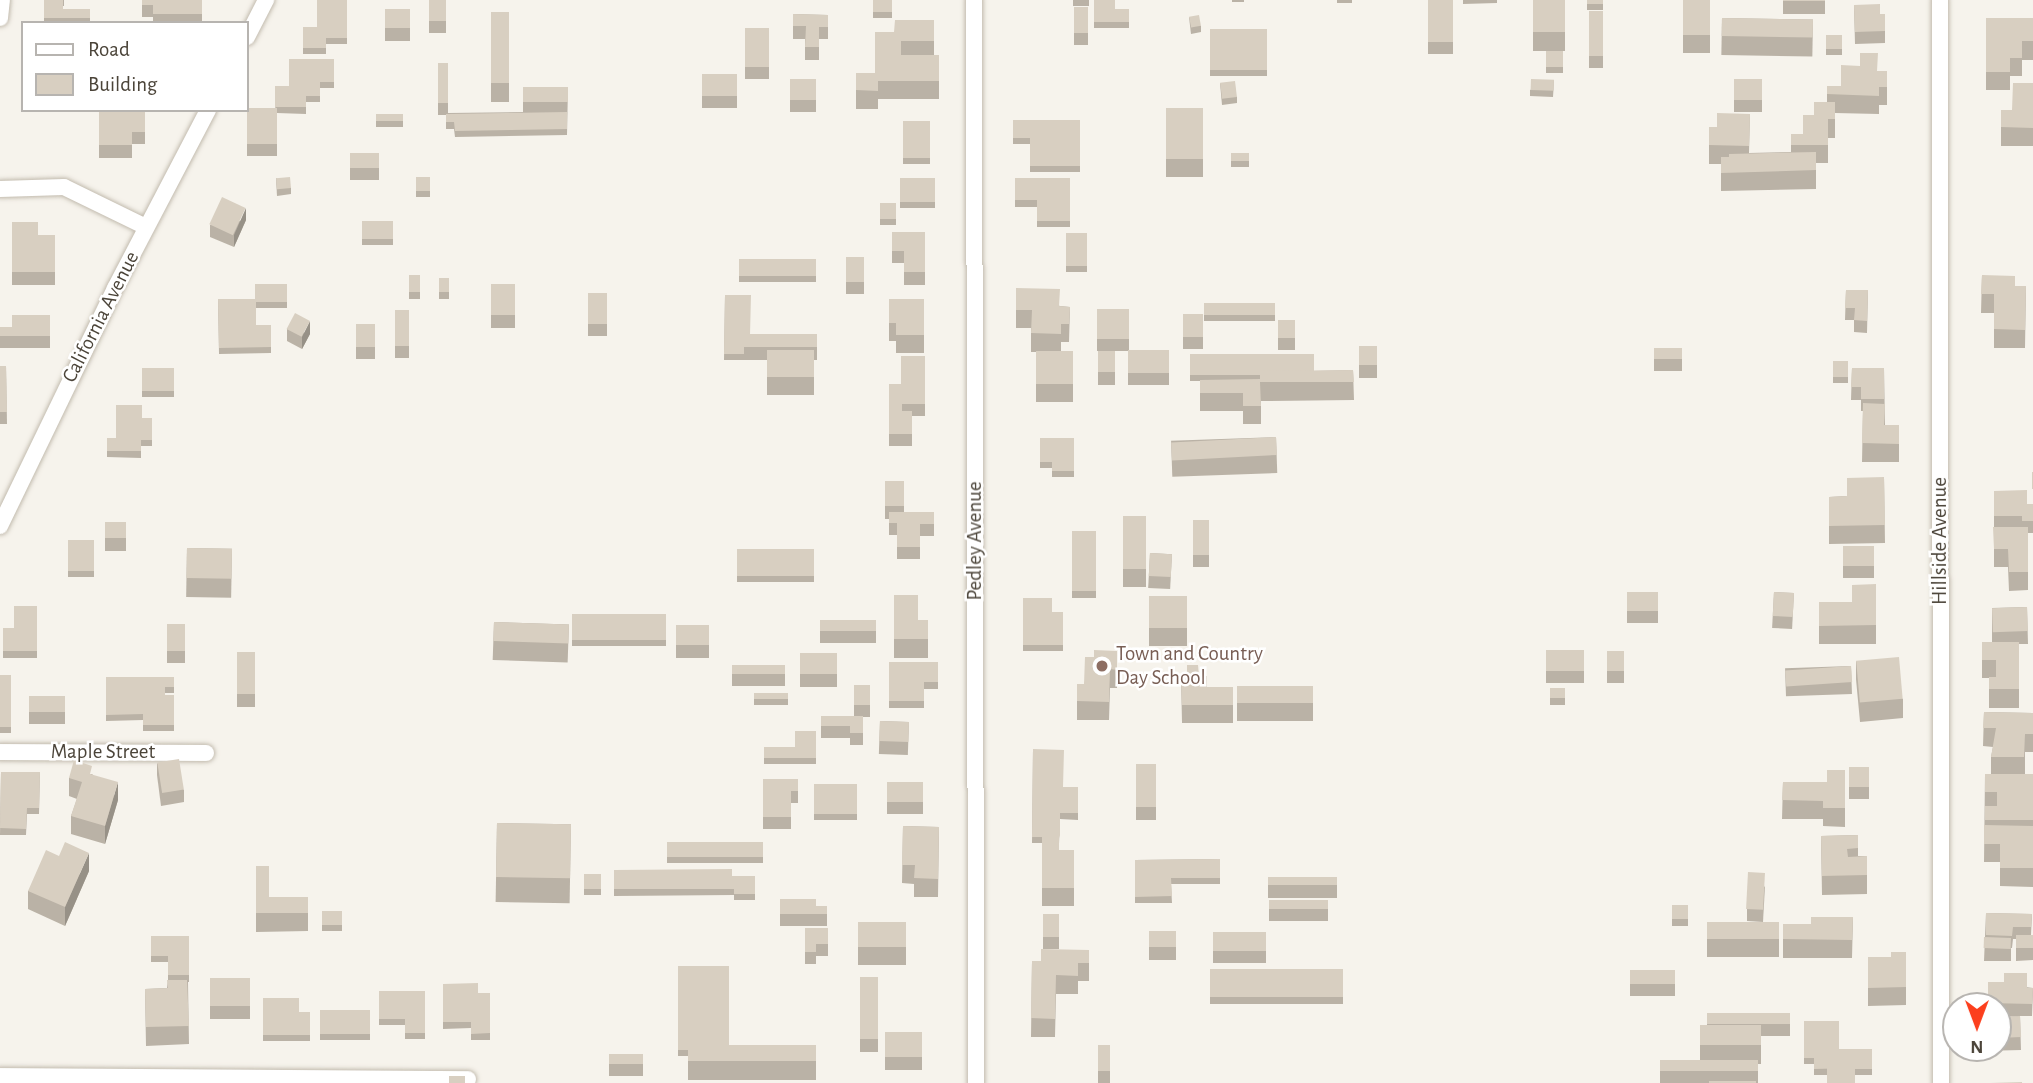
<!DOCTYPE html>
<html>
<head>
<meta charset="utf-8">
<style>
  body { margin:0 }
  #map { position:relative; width:2033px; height:1083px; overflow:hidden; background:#f6f3ec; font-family:"Alegreya Sans",sans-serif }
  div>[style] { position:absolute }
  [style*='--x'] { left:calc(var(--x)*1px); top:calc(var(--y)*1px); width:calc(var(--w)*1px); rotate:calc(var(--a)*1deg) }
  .roads { filter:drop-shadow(0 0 2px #c2bbae) drop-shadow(0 0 2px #c2bbae) }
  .minor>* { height:16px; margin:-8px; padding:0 8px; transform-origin:8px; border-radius:8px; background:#fff }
  .wall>* { inset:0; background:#bab2a6; transform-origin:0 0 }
  .shaded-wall>* { inset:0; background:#979187 }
  .building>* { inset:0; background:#d8cfc1; transform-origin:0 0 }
  .dots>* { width:19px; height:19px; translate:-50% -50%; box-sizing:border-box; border:4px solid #fff; border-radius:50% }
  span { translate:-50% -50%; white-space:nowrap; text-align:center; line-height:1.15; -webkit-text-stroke:5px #fff; paint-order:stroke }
  .street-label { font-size:21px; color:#4b4439 }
  .education-label { font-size:21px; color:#785e54 }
  .left { translate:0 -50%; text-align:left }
  .legend { position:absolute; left:21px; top:21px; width:228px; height:91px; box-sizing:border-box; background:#fff; border:2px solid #b7b4b0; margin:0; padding:9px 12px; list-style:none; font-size:21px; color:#4b4439 }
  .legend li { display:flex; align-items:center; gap:14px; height:35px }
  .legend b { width:35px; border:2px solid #b7b4b0 }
  .north { position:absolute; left:1942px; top:992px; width:70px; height:70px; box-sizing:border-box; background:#fff; border:2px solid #b7b4b0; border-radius:50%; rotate:180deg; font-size:19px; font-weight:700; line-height:28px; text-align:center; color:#4b4439 }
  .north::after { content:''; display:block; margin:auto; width:24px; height:32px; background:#fc3f1d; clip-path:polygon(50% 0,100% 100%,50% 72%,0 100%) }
</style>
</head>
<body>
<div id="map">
  <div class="roads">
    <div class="minor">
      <i style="--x:974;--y:0;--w:1083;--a:89.89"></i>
      <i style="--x:1940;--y:0;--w:1083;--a:89.95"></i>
      <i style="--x:0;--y:18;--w:18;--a:-84"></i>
      <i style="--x:247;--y:37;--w:42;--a:-62.8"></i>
      <i style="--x:0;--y:189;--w:64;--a:-1.8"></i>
      <i style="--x:64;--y:187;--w:91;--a:26"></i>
      <i style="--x:0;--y:526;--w:264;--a:-64.2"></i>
      <i style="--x:115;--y:288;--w:201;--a:-62.4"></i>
      <i style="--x:0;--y:752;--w:206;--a:0.3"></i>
      <i style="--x:0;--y:1076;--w:468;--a:0.4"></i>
    </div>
  </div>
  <div class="wall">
    <i style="clip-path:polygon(44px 0,64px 0,64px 6px,63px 6px,63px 9px,90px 9px,90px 23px,44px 23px)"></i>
    <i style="clip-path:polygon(142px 0,202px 0,202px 23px,153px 23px,153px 17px,142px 17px)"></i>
    <i style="clip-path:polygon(347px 0,347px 44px,326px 44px,326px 54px,303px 54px,303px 27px,317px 27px)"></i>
    <i style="left:429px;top:0;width:17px;height:33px"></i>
    <i style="left:873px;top:0;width:19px;height:18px"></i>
    <i style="left:1073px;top:0;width:16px;height:6px"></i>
    <i style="clip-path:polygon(1094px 0,1115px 9px,1129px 9px,1129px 28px,1094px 28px)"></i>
    <i style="left:1232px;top:0;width:12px;height:2px"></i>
    <i style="left:1337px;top:0;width:15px;height:3px"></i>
    <i style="left:1428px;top:0;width:25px;height:54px"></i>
    <i style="clip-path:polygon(1463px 0,1497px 0,1497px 3px,1463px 4px)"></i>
    <i style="left:1533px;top:0;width:32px;height:51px"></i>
    <i style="left:1587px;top:0;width:16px;height:10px"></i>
    <i style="left:1683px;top:0;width:27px;height:53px"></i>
    <i style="left:1783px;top:0;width:42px;height:14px"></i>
    <i style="clip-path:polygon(1854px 5px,1880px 14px,1885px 14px,1885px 43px,1855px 44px)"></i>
    <i style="left:1074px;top:7px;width:14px;height:38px"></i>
    <i style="left:385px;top:9px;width:25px;height:32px"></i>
    <i style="left:1589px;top:11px;width:14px;height:57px"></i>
    <i style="left:491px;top:12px;width:18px;height:90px"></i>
    <i style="clip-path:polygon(793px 14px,828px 15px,828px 39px,819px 39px,819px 60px,805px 60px,805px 39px,793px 39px)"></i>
    <i style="clip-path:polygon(1189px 17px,1201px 26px,1201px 32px,1191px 34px)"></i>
    <i style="left:1722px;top:18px;width:91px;height:37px;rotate:1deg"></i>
    <i style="clip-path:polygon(1986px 18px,2033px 18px,2033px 60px,2022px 60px,2022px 76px,2010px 76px,2010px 90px,1986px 90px)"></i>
    <i style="clip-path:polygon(934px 20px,934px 55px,939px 55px,939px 99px,878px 99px,878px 109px,856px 109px,856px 73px,875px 73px,894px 32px)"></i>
    <i style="left:745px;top:28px;width:24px;height:51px"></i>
    <i style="left:1210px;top:29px;width:57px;height:47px"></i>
    <i style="left:1826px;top:35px;width:16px;height:20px"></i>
    <i style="left:1546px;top:51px;width:17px;height:22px"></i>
    <i style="clip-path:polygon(334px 59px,334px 88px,320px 88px,320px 102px,306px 102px,306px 114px,277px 113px,277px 156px,247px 156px,247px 108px,275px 108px,289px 86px)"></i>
    <i style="clip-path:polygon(438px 63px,448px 63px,448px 113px,523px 112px,523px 87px,568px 87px,567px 135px,455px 137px,454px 129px,446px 129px,446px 115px,438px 115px)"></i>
    <i style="clip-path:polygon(1878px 71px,1887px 71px,1887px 105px,1879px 105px,1879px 114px,1835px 113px,1835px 138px,1828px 138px,1828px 163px,1816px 163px,1816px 189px,1721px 191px,1721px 164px,1709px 164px,1709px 127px,1717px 127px,1750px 114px,1749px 153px,1791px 152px,1791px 134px,1803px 134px,1814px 115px,1827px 102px,1827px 86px,1841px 86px)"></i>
    <i style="left:702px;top:74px;width:35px;height:34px"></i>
    <i style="left:790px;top:79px;width:26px;height:33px"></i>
    <i style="left:1734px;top:79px;width:28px;height:33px"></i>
    <i style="clip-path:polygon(1554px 80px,1553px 97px,1530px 96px,1530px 90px)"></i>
    <i style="clip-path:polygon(1220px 83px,1237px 97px,1237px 103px,1222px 105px)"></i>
    <i style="clip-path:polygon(2033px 83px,2033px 146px,2001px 146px,2001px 110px,2012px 110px)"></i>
    <i style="left:1166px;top:108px;width:37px;height:69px"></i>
    <i style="clip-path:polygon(99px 110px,145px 110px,145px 144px,132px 144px,132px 158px,99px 158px)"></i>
    <i style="left:376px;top:114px;width:27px;height:13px"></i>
    <i style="clip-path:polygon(1013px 120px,1080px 120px,1080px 172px,1030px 172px,1030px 144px,1013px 144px)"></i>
    <i style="left:903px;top:121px;width:27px;height:43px"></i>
    <i style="left:350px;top:153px;width:29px;height:27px"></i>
    <i style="left:1231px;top:153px;width:18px;height:14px"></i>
    <i style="left:416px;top:177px;width:14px;height:20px"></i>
    <i style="clip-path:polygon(276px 178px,291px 188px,291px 194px,277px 196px)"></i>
    <i style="left:900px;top:178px;width:35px;height:30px"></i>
    <i style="clip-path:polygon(1015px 178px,1070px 178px,1070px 227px,1037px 227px,1037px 207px,1015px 207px)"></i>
    <i style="left:880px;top:203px;width:16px;height:22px"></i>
    <i style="clip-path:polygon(246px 220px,234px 247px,210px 237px,210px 225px)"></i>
    <i style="left:362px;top:221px;width:31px;height:24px"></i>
    <i style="clip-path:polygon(12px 222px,38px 235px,55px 235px,55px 285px,12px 285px)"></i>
    <i style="clip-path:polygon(892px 232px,925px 232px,925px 285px,904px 285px,904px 263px,892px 263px)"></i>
    <i style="left:1066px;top:233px;width:21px;height:39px"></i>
    <i style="left:846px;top:257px;width:18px;height:37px"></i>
    <i style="left:739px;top:259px;width:77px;height:23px"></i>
    <i style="left:409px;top:275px;width:11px;height:24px"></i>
    <i style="clip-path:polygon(1982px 275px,2015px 286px,2026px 286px,2025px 348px,1994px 348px,1994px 313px,1981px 313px)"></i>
    <i style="left:439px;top:278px;width:10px;height:21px"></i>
    <i style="clip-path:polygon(287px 284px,287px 308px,256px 308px,256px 325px,271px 325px,271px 353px,219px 354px,218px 299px,256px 299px)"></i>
    <i style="left:491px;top:284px;width:24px;height:44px"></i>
    <i style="clip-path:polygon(1016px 288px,1060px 306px,1070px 307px,1069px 342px,1061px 342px,1061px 351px,1073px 351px,1073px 402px,1036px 402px,1036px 352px,1031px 352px,1031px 328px,1016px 328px)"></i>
    <i style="clip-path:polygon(1846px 290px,1868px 290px,1867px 333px,1854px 332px,1854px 320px,1845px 320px)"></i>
    <i style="left:588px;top:293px;width:19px;height:43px"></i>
    <i style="clip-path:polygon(725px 295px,750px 335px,817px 334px,817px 360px,814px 360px,814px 395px,767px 395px,767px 360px,724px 360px)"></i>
    <i style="clip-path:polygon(889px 299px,924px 299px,924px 353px,896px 353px,896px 341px,889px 341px)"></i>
    <i style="left:1204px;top:303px;width:71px;height:18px"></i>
    <i style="clip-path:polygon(1097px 309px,1129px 309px,1129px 350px,1169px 350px,1169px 385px,1128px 385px,1128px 351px,1115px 351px,1115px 385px,1098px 385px,1098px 351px,1097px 351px)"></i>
    <i style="left:395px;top:310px;width:14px;height:48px"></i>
    <i style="left:1183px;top:314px;width:20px;height:35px"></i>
    <i style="clip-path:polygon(50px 315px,50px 348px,0 348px,0 327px,12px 327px)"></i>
    <i style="left:1295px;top:320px;width:30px;height:17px;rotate:90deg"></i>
    <i style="left:356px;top:324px;width:19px;height:35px"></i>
    <i style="clip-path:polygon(287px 329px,310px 334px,302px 349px,287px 341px)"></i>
    <i style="left:1359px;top:346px;width:18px;height:32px"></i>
    <i style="left:1654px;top:348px;width:28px;height:23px"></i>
    <i style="clip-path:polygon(1190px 354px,1314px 371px,1353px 370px,1354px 400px,1261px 401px,1261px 424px,1243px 424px,1243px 411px,1200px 411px,1200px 381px,1190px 381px)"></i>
    <i style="clip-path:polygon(925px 356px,925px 416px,912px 416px,912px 446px,889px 446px,889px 384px,901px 384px)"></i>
    <i style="left:1833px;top:361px;width:15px;height:22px"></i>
    <i style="clip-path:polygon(0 366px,6px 366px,7px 424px,0 424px)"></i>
    <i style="left:142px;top:368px;width:32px;height:29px"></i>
    <i style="clip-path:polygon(1852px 368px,1884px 368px,1885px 425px,1899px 425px,1899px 462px,1862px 462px,1863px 411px,1861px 411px,1861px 400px,1851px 400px)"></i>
    <i style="clip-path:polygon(142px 418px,152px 418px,152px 446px,141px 446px,141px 458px,107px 457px,107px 438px,116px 438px)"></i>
    <i style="left:1276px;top:437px;width:36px;height:105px;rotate:88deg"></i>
    <i style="clip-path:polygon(1040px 438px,1074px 438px,1074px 477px,1052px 477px,1052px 468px,1040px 468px)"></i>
    <i style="clip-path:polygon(1884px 477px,1885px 543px,1829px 544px,1829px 497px,1847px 496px)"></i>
    <i style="clip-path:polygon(885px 481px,904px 481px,904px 512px,934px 512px,934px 536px,920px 536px,920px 559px,897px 559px,897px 535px,889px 535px,889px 519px,885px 519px)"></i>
    <i style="clip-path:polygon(1994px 491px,2027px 504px,2033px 504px,2033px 533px,2028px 533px,2028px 590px,2009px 591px,2008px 567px,1994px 567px)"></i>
    <i style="left:1123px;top:516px;width:23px;height:71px"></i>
    <i style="left:1193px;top:520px;width:16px;height:47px"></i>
    <i style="left:105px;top:522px;width:21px;height:29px"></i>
    <i style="left:1072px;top:531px;width:24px;height:67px"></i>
    <i style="left:68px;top:540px;width:26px;height:37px"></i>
    <i style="left:1843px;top:546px;width:31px;height:32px"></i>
    <i style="left:187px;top:548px;width:45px;height:49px;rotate:1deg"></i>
    <i style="left:737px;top:549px;width:77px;height:33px"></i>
    <i style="left:1150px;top:553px;width:22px;height:35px;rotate:3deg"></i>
    <i style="clip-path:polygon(1876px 584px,1876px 644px,1819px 644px,1819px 602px,1852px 602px)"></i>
    <i style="left:1627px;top:592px;width:31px;height:31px"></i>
    <i style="left:1774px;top:592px;width:20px;height:36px;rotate:3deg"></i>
    <i style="clip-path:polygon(894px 595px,918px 620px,928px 620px,928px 658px,894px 658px)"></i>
    <i style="left:1149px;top:596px;width:38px;height:50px"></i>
    <i style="clip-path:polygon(1023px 598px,1052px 612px,1063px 612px,1063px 651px,1023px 651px)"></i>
    <i style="clip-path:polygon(37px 606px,37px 658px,3px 658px,3px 628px,14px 628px)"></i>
    <i style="clip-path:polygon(2027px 607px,2028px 644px,2019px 644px,2019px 708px,1989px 708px,1989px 678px,1982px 678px,1982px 642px,1992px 642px,1992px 608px)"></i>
    <i style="left:572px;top:614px;width:94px;height:32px"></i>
    <i style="left:820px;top:620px;width:56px;height:23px"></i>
    <i style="left:494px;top:622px;width:75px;height:38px;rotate:2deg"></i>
    <i style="left:167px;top:624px;width:18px;height:39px"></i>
    <i style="left:676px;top:625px;width:33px;height:33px"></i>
    <i style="left:1546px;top:650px;width:38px;height:33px"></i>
    <i style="clip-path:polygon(1117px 651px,1117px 688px,1110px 688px,1109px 720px,1077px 720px,1077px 684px,1084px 684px,1094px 657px)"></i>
    <i style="left:1607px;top:651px;width:17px;height:32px"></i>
    <i style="left:237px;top:652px;width:18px;height:55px"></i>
    <i style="left:800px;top:653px;width:37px;height:34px"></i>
    <i style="clip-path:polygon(1856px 661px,1903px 699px,1903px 718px,1860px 722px,1856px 679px)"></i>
    <i style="clip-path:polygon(889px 662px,938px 662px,938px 689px,924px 689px,924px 708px,889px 708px)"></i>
    <i style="left:732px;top:665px;width:53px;height:21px"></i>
    <i style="left:1851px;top:666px;width:28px;height:66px;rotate:88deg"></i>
    <i style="left:0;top:675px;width:11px;height:58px"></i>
    <i style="clip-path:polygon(1181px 675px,1207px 687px,1233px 687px,1233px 723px,1182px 723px)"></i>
    <i style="clip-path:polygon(106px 677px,174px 677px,174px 693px,165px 693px,165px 695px,174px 695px,174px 731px,143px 731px,143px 720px,106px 721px)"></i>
    <i style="clip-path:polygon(854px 685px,870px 685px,870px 717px,863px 717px,863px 745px,850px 745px,850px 738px,821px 738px,821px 716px,854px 716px)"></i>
    <i style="left:1237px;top:686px;width:76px;height:35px"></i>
    <i style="left:1550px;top:688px;width:15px;height:17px"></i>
    <i style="left:754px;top:693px;width:34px;height:12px"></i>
    <i style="left:29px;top:696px;width:36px;height:28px"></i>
    <i style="clip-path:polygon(1984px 712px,2033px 713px,2033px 752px,2025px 752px,2025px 774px,2033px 774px,2033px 887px,2000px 886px,2000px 862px,1984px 862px,1985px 774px,1991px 774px,1991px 757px,1993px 747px,1983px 746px)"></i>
    <i style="left:880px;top:721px;width:29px;height:33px;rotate:2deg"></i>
    <i style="clip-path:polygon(816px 731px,816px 764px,764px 764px,764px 747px,795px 747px)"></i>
    <i style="clip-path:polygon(1033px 749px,1063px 787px,1078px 787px,1078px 820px,1060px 819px,1059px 844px,1059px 850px,1074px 850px,1074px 906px,1042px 906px,1042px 843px,1032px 843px)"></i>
    <i style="clip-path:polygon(157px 763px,184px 790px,184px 802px,161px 806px,157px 775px)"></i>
    <i style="left:1136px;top:764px;width:20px;height:56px"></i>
    <i style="left:1849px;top:767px;width:20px;height:32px"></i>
    <i style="clip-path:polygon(1845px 770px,1845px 827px,1823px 826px,1823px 819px,1782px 819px,1783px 782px,1827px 782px)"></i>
    <i style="clip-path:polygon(1px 772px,40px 772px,39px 814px,27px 814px,26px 835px,0 835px)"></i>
    <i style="clip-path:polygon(92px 774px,118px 800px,105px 844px,71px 834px,71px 816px,77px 799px,69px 796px,69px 778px)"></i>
    <i style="clip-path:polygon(763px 779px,798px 779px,798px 803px,791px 803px,791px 829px,763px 829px)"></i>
    <i style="left:887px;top:782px;width:36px;height:32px"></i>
    <i style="left:814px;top:784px;width:43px;height:36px"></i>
    <i style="left:497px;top:823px;width:74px;height:79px;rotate:1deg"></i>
    <i style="clip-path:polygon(903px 826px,939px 827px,938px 897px,914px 897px,914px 884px,902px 883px)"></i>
    <i style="clip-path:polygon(1858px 835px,1858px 856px,1867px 856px,1867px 894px,1822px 895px,1821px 836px)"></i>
    <i style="left:667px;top:842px;width:96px;height:21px"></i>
    <i style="clip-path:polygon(1220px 859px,1220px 884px,1171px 884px,1172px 903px,1135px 903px,1135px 860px)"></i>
    <i style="clip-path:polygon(256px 866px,269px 897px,308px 897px,308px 931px,256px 932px)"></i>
    <i style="clip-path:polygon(614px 870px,732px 876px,755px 876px,755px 900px,734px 900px,734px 895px,614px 896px)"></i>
    <i style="clip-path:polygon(89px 871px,65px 926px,28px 909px,28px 891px)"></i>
    <i style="left:584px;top:874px;width:17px;height:21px"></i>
    <i style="left:1268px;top:877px;width:69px;height:21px"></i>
    <i style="clip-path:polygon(1765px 886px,1763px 922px,1747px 921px,1747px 909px)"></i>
    <i style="clip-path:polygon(780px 899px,816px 906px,827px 906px,827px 926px,780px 926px)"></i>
    <i style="left:1269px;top:900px;width:59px;height:21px"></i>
    <i style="left:1672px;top:905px;width:16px;height:21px"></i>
    <i style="left:322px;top:911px;width:20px;height:20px"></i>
    <i style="clip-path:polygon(1986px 913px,2032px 914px,2031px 935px,2033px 935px,2033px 960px,2016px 961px,2016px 939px,2013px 939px,2012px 948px,2011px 948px,2011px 961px,1984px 961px)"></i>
    <i style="left:1043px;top:914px;width:16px;height:35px"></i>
    <i style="clip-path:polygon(1853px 917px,1852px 958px,1783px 958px,1783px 924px,1811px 924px)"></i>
    <i style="left:858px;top:922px;width:48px;height:43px"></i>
    <i style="left:1707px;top:922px;width:72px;height:35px"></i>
    <i style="clip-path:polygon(805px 928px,828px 928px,828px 956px,816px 956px,816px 964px,805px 964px)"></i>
    <i style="left:1149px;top:931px;width:27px;height:29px"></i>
    <i style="left:1213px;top:932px;width:53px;height:31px"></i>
    <i style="clip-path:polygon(151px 936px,189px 936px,189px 982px,188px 982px,189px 1044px,146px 1046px,145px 989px,167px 988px,168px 980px,168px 962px,151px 962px)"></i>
    <i style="clip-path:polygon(1089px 950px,1089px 981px,1078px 981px,1078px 994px,1056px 994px,1055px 1037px,1031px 1037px,1032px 961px,1041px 961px)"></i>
    <i style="clip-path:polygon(1906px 952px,1906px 1005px,1868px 1006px,1868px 957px,1891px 957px)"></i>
    <i style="clip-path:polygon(678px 966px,729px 1045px,816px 1045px,816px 1080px,688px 1080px,688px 1056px,678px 1056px)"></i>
    <i style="left:1210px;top:969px;width:133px;height:35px"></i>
    <i style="left:1630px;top:970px;width:45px;height:26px"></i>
    <i style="left:860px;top:977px;width:18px;height:75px"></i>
    <i style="left:210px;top:978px;width:40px;height:41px"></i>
    <i style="clip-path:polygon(1988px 982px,2033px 988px,2032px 1016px,1998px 1016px,1998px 1006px,1988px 1006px)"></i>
    <i style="clip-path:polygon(443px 984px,478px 993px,490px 993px,490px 1040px,471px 1040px,471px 1028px,443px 1029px)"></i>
    <i style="clip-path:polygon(379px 991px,425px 991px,425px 1039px,405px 1039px,405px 1025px,379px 1025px)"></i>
    <i style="clip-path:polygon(263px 998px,299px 1012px,310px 1012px,310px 1041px,263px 1041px)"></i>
    <i style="left:320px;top:1010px;width:50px;height:30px"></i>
    <i style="clip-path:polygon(1707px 1013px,1790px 1013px,1790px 1036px,1761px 1036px,1761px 1064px,1758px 1064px,1758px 1083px,1660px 1083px,1660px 1061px,1700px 1061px,1700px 1025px,1707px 1025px)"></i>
    <i style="clip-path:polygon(2020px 1016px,2021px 1050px,1983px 1051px,1983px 1048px,1998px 1048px,1998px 1017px)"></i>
    <i style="clip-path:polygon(1804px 1021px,1839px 1049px,1872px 1049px,1872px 1075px,1814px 1075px,1814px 1064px,1804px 1064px)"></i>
    <i style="left:885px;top:1032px;width:37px;height:38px"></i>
    <i style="left:1098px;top:1045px;width:12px;height:38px"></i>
    <i style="left:609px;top:1054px;width:34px;height:22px"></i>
  </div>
  <div class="shaded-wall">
    <i style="clip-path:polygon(246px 208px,246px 220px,234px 247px,234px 235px)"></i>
    <i style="clip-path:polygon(310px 321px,310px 334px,302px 349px,302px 337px)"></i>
    <i style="clip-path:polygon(118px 782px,118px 800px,105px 844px,105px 826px)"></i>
    <i style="clip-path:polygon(89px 853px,89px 871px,65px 926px,65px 907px)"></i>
  </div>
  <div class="building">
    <i style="clip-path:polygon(44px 0,63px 0,63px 9px,90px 9px,90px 18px,44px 18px)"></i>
    <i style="clip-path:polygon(142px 0,202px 0,202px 14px,153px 14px,153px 5px,142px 5px)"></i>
    <i style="clip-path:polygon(317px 0,347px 0,347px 38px,326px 38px,326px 48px,303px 48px,303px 27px,317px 27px)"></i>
    <i style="left:429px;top:0;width:17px;height:21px"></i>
    <i style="left:873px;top:0;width:19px;height:12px"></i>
    <i style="clip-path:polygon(1094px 0,1115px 0,1115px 9px,1129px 9px,1129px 22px,1094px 22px)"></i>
    <i style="left:1428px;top:0;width:25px;height:42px"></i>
    <i style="left:1533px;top:0;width:32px;height:32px"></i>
    <i style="left:1587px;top:0;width:16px;height:4px"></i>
    <i style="left:1683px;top:0;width:27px;height:35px"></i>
    <i style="left:1783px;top:0;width:42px;height:1px"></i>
    <i style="clip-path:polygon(1880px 4px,1880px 14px,1885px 14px,1885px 31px,1855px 32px,1854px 5px)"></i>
    <i style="left:1074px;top:7px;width:14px;height:26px"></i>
    <i style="left:385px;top:9px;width:25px;height:19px"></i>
    <i style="left:1589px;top:11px;width:14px;height:45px"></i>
    <i style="left:491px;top:12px;width:18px;height:71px"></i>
    <i style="clip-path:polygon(793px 14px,828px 15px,828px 27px,819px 27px,819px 47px,805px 47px,806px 26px,793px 26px)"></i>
    <i style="left:1199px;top:15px;width:11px;height:10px;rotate:80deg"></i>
    <i style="left:1722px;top:18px;width:91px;height:18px;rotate:1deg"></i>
    <i style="clip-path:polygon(1986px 18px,2033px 18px,2033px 41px,2022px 41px,2022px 58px,2010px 58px,2010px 72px,1986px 72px)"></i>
    <i style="clip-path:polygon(895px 20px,934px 20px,934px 41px,901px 41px,901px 55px,939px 55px,939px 81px,878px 81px,878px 91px,856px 90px,856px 73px,875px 73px,875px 32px,894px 32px)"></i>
    <i style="left:745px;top:28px;width:24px;height:39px"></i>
    <i style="left:1210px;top:29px;width:57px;height:41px"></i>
    <i style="left:1826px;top:35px;width:16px;height:14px"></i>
    <i style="left:1546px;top:51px;width:17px;height:16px"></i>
    <i style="clip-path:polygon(1860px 53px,1878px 53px,1877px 71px,1887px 71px,1887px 87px,1879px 87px,1879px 96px,1827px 94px,1827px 86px,1841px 86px,1841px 65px,1860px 66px)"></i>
    <i style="clip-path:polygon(289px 59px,334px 59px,334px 82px,320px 82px,320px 96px,306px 96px,306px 107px,275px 107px,275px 86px,289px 86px)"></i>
    <i style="left:438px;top:63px;width:10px;height:40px"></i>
    <i style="left:702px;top:74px;width:35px;height:22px"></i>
    <i style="left:790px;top:79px;width:26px;height:21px"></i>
    <i style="left:1531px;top:79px;width:23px;height:11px;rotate:2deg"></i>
    <i style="left:1734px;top:79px;width:28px;height:21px"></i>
    <i style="left:1235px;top:81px;width:16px;height:15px;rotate:83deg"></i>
    <i style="clip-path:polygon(2013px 83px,2033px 83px,2033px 128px,2001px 127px,2001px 110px,2012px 110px)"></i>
    <i style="left:523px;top:87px;width:45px;height:15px"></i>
    <i style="clip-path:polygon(1814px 102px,1835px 102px,1835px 119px,1828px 119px,1828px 145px,1791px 145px,1791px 134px,1803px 134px,1803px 115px,1814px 115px)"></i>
    <i style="left:247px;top:108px;width:30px;height:36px"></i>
    <i style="left:1166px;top:108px;width:37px;height:51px"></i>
    <i style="clip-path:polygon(99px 110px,145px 110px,145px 132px,132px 132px,132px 145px,99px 145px)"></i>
    <i style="clip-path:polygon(567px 112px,567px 129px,455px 131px,454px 122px,446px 122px,446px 114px)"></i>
    <i style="clip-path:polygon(1717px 113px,1750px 114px,1749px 146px,1709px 145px,1709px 127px,1717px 127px)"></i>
    <i style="left:376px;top:114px;width:27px;height:7px"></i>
    <i style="clip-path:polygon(1013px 120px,1080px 120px,1080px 166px,1030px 166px,1030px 138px,1013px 138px)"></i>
    <i style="left:903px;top:121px;width:27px;height:37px"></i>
    <i style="clip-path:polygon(1816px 152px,1816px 170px,1721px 173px,1721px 157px,1729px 157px,1729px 154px)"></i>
    <i style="left:350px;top:153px;width:29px;height:15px"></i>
    <i style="left:1231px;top:153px;width:18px;height:8px"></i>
    <i style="left:290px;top:177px;width:11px;height:14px;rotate:85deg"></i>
    <i style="left:416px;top:177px;width:14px;height:14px"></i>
    <i style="left:900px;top:178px;width:35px;height:24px"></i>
    <i style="clip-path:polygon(1015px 178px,1070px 178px,1070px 221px,1037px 221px,1037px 200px,1015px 200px)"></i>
    <i style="left:222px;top:197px;width:26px;height:30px;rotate:25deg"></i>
    <i style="left:880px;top:203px;width:16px;height:16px"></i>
    <i style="left:362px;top:221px;width:31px;height:18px"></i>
    <i style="clip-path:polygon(12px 222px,38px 222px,38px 235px,55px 235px,55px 272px,12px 272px)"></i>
    <i style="clip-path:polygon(892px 232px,925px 232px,925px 272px,904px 272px,904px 251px,892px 251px)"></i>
    <i style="left:1066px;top:233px;width:21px;height:33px"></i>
    <i style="left:846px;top:257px;width:18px;height:25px"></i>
    <i style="left:739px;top:259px;width:77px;height:17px"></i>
    <i style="left:409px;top:275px;width:11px;height:17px"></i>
    <i style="clip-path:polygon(1982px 275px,2015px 276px,2015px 286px,2026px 286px,2025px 330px,1994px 329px,1994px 294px,1981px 294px)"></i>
    <i style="left:439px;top:278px;width:10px;height:14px"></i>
    <i style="left:255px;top:284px;width:32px;height:18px"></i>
    <i style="left:491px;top:284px;width:24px;height:31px"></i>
    <i style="clip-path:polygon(1016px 288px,1060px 289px,1059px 306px,1070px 307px,1069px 324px,1061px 324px,1061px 334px,1031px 333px,1032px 310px,1016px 310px)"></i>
    <i style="clip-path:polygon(1846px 290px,1868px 290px,1867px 321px,1854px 320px,1855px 308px,1845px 308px)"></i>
    <i style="left:588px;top:293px;width:19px;height:31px"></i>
    <i style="clip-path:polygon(725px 295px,751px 295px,750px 335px,744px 335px,744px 354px,724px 354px)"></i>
    <i style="clip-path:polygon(218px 299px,256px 299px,256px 325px,271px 325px,271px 347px,219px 348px)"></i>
    <i style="clip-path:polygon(889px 299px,924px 299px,924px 335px,896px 335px,896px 323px,889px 323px)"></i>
    <i style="left:1204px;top:303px;width:71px;height:12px"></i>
    <i style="left:1097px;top:309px;width:32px;height:30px"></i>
    <i style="left:395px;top:310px;width:14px;height:36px"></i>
    <i style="left:295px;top:313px;width:17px;height:18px;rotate:28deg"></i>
    <i style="left:1183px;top:314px;width:20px;height:23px"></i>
    <i style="clip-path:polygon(12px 315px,50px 315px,50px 336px,0 336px,0 327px,12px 327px)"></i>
    <i style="left:1295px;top:320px;width:18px;height:17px;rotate:90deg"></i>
    <i style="left:356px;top:324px;width:19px;height:23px"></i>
    <i style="left:817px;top:334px;width:13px;height:73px;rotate:90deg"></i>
    <i style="left:1359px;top:346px;width:18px;height:19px"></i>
    <i style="left:1654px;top:348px;width:28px;height:11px"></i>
    <i style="left:767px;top:350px;width:47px;height:27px"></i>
    <i style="left:1128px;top:350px;width:41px;height:23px"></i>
    <i style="left:1036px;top:351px;width:37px;height:33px"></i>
    <i style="left:1098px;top:351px;width:17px;height:21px"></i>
    <i style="clip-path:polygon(1190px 354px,1314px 354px,1314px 371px,1260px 371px,1260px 375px,1190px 375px)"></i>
    <i style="clip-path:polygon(901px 356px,925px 356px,925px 404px,902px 404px,902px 411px,912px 411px,912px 434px,889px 434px,889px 384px,901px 384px)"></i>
    <i style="left:1833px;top:361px;width:15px;height:16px"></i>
    <i style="clip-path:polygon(0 366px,6px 366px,7px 412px,0 412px)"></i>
    <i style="left:142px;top:368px;width:32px;height:23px"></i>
    <i style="clip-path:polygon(1852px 368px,1884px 368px,1884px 399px,1861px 399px,1861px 387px,1851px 387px)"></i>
    <i style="clip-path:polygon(1353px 370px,1354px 382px,1260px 382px,1261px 406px,1243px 406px,1243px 393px,1200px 393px,1200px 380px,1260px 379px,1260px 371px)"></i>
    <i style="clip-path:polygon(1863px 403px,1885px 404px,1884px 425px,1899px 425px,1899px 444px,1862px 443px)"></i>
    <i style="clip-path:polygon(116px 405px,142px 405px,142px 418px,152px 418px,152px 440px,141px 440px,141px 451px,107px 451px,107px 438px,116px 438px)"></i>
    <i style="left:1276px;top:437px;width:18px;height:105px;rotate:87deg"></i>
    <i style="clip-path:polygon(1040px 438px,1074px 438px,1074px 471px,1052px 471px,1052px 462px,1040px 462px)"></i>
    <i style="left:2033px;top:472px;width:17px;height:1px;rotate:90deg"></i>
    <i style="clip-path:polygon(1884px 477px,1885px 525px,1829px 526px,1829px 497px,1847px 496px,1847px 478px)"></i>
    <i style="left:885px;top:481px;width:19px;height:25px"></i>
    <i style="clip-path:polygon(2027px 490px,2027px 504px,2033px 504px,2033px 521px,2022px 521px,2022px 516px,1994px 516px,1994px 491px)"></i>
    <i style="clip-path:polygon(889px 512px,934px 512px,934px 524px,920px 524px,920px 547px,897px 547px,897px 523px,889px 523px)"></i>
    <i style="left:1123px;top:516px;width:23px;height:53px"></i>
    <i style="left:1193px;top:520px;width:16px;height:35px"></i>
    <i style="left:105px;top:522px;width:21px;height:16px"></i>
    <i style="clip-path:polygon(1993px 527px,2028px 527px,2028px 572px,2009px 572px,2008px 549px,1994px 549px)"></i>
    <i style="left:1072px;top:531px;width:24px;height:60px"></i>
    <i style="left:68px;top:540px;width:26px;height:31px"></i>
    <i style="left:1843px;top:546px;width:31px;height:20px"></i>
    <i style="left:187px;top:548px;width:45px;height:30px;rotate:1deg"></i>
    <i style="left:737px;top:549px;width:77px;height:27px"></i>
    <i style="left:1150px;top:553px;width:22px;height:23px;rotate:3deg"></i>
    <i style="clip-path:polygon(1876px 584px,1876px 625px,1819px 626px,1819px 602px,1852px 602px,1852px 585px)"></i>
    <i style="left:1627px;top:592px;width:31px;height:19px"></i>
    <i style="left:1774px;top:592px;width:20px;height:24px;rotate:3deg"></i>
    <i style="clip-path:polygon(894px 595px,918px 595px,918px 620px,928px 620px,928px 639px,894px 639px)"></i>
    <i style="left:1149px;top:596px;width:38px;height:32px"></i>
    <i style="clip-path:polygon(1023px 598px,1052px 598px,1052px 612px,1063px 612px,1063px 645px,1023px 645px)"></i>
    <i style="clip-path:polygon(14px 606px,37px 606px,37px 651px,3px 651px,3px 628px,14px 628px)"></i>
    <i style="left:2027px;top:607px;width:24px;height:35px;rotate:88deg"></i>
    <i style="left:572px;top:614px;width:94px;height:26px"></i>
    <i style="left:820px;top:620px;width:56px;height:11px"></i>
    <i style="left:494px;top:622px;width:75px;height:19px;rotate:2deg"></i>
    <i style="left:167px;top:624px;width:18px;height:27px"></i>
    <i style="left:676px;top:625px;width:33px;height:20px"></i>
    <i style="clip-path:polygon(1982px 642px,2019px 642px,2019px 689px,1989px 689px,1989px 677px,1996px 677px,1996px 660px,1982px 660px)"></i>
    <i style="clip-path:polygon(1094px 650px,1117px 651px,1117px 670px,1110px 669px,1109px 702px,1077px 701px,1077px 684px,1084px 684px,1085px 657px,1094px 657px)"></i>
    <i style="left:1546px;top:650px;width:38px;height:21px"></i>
    <i style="left:1607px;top:651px;width:17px;height:20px"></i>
    <i style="left:237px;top:652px;width:18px;height:42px"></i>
    <i style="left:800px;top:653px;width:37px;height:21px"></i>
    <i style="left:1899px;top:657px;width:42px;height:43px;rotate:85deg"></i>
    <i style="clip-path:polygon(889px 662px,938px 662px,938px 682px,924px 682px,924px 701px,889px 701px)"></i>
    <i style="left:732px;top:665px;width:53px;height:9px"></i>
    <i style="clip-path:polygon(1187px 665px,1198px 665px,1199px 676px,1207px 676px,1207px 687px,1233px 687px,1233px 705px,1182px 705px,1181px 675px,1187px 675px)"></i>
    <i style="left:1851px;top:666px;width:16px;height:66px;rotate:86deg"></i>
    <i style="left:0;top:675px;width:11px;height:52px"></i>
    <i style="clip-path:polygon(106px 677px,174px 677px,174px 687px,165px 687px,165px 695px,174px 695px,174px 725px,143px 725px,143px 714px,106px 715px)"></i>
    <i style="left:854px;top:685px;width:16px;height:20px"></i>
    <i style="left:1237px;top:686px;width:76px;height:17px"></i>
    <i style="left:1550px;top:688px;width:15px;height:10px"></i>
    <i style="left:754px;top:693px;width:34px;height:6px"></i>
    <i style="left:29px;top:696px;width:36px;height:16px"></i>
    <i style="clip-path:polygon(1984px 712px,2033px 713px,2033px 734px,2025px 734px,2024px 757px,1991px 757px,1996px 728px,1983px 728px)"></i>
    <i style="clip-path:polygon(821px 716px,863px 716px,863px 733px,850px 733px,850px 726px,821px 726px)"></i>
    <i style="left:880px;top:721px;width:29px;height:20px;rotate:2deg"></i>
    <i style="clip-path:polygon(795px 731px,816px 731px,816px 758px,764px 758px,764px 747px,795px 747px)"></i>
    <i style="clip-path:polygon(1033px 749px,1064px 750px,1063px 787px,1078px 787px,1078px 813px,1060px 813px,1060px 838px,1059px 835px,1042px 835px,1042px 837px,1032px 837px)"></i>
    <i style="left:179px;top:759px;width:31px;height:22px;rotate:81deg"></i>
    <i style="clip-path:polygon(74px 760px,92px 766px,90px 774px,118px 782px,105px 826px,71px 816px,82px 782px,69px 778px)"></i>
    <i style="left:1136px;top:764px;width:20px;height:43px"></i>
    <i style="left:1849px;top:767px;width:20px;height:20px"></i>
    <i style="clip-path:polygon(1827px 770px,1845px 770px,1845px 808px,1823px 808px,1823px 801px,1782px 800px,1783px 782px,1827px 782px)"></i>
    <i style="clip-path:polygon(1px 772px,40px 772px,39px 808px,27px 808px,26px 829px,0 828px)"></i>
    <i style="clip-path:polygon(1985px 774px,2033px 774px,2033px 820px,1985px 820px,1985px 806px,1997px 806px,1997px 792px,1985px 792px)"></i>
    <i style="clip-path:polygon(763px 779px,798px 779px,798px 791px,791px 791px,791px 817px,763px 817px)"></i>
    <i style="left:887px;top:782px;width:36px;height:20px"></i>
    <i style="left:814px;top:784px;width:43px;height:30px"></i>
    <i style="left:497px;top:823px;width:74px;height:54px;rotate:1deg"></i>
    <i style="clip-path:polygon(1984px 825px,2033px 826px,2033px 868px,2000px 868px,2000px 844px,1984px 844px)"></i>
    <i style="clip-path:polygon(903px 826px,939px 827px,938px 879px,914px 878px,915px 865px,902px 865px)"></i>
    <i style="clip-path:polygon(1042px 835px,1059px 835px,1059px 850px,1074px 850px,1074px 888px,1042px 888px)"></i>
    <i style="clip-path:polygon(1858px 835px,1858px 848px,1847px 849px,1848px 857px,1867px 856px,1867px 875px,1822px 876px,1821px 836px)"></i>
    <i style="clip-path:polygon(65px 842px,89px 853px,65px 907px,28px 891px,46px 850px,59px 856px)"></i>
    <i style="left:667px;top:842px;width:96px;height:15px"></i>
    <i style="clip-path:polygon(1220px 859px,1220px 878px,1171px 878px,1172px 896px,1135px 897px,1135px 860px)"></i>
    <i style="clip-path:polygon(256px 866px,269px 866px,269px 897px,308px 897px,308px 913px,256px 913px)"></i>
    <i style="clip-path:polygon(732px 869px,732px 876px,755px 876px,755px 894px,734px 894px,734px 889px,614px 889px,614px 870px)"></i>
    <i style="left:1748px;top:872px;width:17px;height:37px;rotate:3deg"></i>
    <i style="left:584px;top:874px;width:17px;height:15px"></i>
    <i style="left:1268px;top:877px;width:69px;height:8px"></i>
    <i style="clip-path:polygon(780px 899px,816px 899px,816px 906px,827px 906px,827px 914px,780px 914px)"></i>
    <i style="left:1269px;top:900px;width:59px;height:9px"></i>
    <i style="left:1672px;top:905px;width:16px;height:14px"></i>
    <i style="left:322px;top:911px;width:20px;height:14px"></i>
    <i style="clip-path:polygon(1986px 913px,2032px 914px,2031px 927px,2013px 927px,2012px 936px,1986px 935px)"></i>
    <i style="left:1043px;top:914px;width:16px;height:23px"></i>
    <i style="clip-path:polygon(1811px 917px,1853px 917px,1852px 940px,1783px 939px,1783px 924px,1811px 924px)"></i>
    <i style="left:858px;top:922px;width:48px;height:25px"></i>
    <i style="left:1707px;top:922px;width:72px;height:17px"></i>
    <i style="clip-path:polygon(805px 928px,828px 928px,828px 944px,816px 944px,816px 952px,805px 952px)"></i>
    <i style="left:1149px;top:931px;width:27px;height:16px"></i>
    <i style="left:1213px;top:932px;width:53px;height:19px"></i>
    <i style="left:2033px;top:935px;width:13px;height:17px;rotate:90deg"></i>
    <i style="clip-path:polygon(151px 936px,189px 936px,189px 975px,168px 975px,168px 956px,151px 956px)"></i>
    <i style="left:1984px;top:937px;width:27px;height:11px;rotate:2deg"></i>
    <i style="clip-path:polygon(1041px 949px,1089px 950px,1089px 963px,1078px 963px,1078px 976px,1056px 975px,1055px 1019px,1031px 1018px,1032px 961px,1041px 961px)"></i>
    <i style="clip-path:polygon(1891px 952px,1906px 952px,1906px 987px,1868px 988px,1868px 957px,1891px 957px)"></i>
    <i style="clip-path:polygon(678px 966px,729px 966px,729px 1045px,688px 1045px,688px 1050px,678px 1050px)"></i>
    <i style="left:1210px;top:969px;width:133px;height:28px"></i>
    <i style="left:1630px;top:970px;width:45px;height:14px"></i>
    <i style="clip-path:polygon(2004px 973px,2027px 973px,2027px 988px,2033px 988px,2032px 1004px,1988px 1003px,1988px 982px,2004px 982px)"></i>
    <i style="left:860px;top:977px;width:18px;height:62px"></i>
    <i style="left:210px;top:978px;width:40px;height:28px"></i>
    <i style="clip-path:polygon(167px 980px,187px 980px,189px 1026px,146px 1027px,145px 989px,168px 988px)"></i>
    <i style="clip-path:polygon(478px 983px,478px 993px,490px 993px,490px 1033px,471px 1034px,471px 1022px,443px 1022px,443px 984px)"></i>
    <i style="clip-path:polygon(379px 991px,425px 991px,425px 1033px,405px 1033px,405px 1019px,379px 1019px)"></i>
    <i style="clip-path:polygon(263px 998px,299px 998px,299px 1012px,310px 1012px,310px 1035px,263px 1035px)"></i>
    <i style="left:320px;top:1010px;width:50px;height:24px"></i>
    <i style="left:1707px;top:1013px;width:83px;height:11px"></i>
    <i style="left:2020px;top:1016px;width:21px;height:22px;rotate:87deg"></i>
    <i style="clip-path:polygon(1804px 1021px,1839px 1021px,1839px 1049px,1872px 1049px,1872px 1069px,1855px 1069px,1855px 1068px,1814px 1069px,1814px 1058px,1804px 1058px)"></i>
    <i style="left:1700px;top:1025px;width:61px;height:20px"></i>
    <i style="left:885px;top:1032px;width:37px;height:25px"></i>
    <i style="left:688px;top:1045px;width:128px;height:16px"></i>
    <i style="left:1098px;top:1045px;width:12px;height:26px"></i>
    <i style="left:609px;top:1054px;width:34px;height:10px"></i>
    <i style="left:1758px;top:1060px;width:11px;height:98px;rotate:90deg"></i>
    <i style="left:1827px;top:1068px;width:28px;height:15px"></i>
    <i style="left:449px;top:1076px;width:16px;height:7px"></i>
    <i style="left:1709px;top:1081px;width:47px;height:2px"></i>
    <i style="clip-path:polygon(2022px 1082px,2022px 1083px,1990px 1083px)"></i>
  </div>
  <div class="dots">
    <i style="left:1102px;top:666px;background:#8d6e63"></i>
  </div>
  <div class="street-label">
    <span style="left:101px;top:317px;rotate:-63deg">California Avenue</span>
    <span style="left:975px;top:541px;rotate:-90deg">Pedley Avenue</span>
    <span style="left:1940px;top:541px;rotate:-90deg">Hillside Avenue</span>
    <span style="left:103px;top:752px">Maple Street</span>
  </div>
  <div class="education-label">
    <span class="left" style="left:1116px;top:666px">Town and Country<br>Day School</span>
  </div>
  <ul class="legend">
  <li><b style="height:9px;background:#fff"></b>Road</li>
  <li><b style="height:19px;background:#d8cfc1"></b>Building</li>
  </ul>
  <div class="north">N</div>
</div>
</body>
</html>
